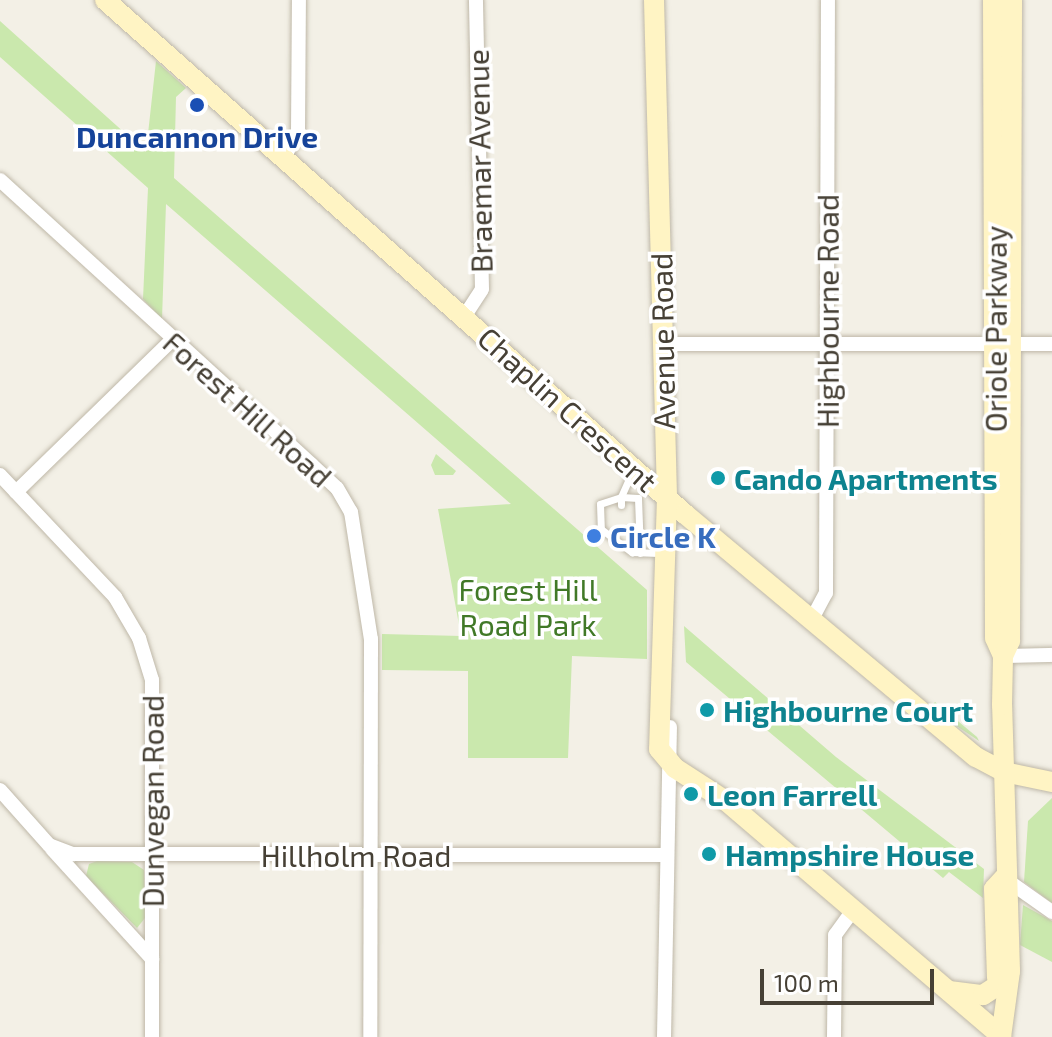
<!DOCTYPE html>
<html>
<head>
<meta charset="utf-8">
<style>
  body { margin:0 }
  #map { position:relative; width:1052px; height:1037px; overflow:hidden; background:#f3f0e6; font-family:"Exo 2",sans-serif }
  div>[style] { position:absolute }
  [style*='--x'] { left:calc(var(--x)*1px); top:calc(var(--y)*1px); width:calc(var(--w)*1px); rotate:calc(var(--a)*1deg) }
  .green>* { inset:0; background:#cae8ad }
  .roads { filter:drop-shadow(0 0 2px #bfb8a8) drop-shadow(0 0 2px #bfb8a8) }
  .lane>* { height:7px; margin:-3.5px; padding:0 3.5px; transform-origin:3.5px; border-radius:3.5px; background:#fff }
  .street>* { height:14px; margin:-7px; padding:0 7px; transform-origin:7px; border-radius:7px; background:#fff }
  .secondary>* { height:20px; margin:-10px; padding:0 10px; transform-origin:10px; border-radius:10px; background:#fff4c4 }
  .dots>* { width:22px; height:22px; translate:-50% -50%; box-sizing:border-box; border:4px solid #fff; border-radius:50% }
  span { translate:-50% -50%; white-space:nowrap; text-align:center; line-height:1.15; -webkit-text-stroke:7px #fff; paint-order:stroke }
  .transit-label { font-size:30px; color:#164399; font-weight:700 }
  .street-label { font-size:30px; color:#464035 }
  .culture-label { font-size:30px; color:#0d838f; font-weight:700 }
  .left { translate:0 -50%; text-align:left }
  .shop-label { font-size:30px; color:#366cbe; font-weight:700 }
  .park-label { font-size:30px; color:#417927 }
  .scale { position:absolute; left:760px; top:969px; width:174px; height:36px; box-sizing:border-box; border:4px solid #464035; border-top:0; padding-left:10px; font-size:24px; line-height:28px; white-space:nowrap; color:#464035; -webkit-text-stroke:6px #fff; paint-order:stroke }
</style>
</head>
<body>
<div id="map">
  <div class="green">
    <i style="clip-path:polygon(0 21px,146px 152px,156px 61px,186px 88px,176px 97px,174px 178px,647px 590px,647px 659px,572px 656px,568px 758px,468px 758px,468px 671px,382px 670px,382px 634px,461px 636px,438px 509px,511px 504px,166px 204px,162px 319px,156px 313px,143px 299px,148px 188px,0 57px)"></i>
    <i style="clip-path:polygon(436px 454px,456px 471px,453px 475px,435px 475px,431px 465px)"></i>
    <i style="clip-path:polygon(684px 626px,836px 757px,984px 869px,983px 898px,949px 872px,943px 878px,686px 662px)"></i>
    <i style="clip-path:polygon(935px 702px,977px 737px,979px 741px,930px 708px)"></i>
    <i style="clip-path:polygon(1052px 798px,1052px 903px,1024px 882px,1028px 821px)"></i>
    <i style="clip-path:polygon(97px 861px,132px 862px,144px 870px,145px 918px,137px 928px,86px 876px,89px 864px)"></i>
    <i style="clip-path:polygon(1023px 905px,1052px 921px,1052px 962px,1020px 945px)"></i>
  </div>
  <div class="roads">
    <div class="lane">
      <i style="--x:632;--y:472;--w:27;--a:114"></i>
      <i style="--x:621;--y:497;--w:22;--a:162"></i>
      <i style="--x:600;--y:504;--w:25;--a:88"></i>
      <i style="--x:601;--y:529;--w:39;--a:37"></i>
      <i style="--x:632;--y:552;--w:33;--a:2"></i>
      <i style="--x:621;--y:505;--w:8;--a:-90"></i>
      <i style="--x:621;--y:497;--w:17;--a:3"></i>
      <i style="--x:638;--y:498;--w:55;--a:87.9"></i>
    </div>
    <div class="street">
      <i style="--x:284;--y:157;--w:28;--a:-60"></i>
      <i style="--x:298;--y:133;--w:133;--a:-89.6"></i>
      <i style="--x:0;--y:180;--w:421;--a:42.4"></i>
      <i style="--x:311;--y:464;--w:35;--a:43"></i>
      <i style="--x:337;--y:488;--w:28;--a:60"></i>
      <i style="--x:351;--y:512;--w:129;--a:81.1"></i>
      <i style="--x:371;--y:639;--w:398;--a:90.1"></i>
      <i style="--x:464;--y:317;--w:33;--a:-57"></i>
      <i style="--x:482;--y:289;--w:289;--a:-91.2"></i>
      <i style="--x:662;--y:344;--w:390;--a:0"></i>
      <i style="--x:0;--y:475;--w:168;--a:46.7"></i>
      <i style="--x:115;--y:597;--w:48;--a:59.7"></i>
      <i style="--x:139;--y:638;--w:44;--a:72.8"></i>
      <i style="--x:152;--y:680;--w:357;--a:90"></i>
      <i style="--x:16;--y:492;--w:216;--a:-44.3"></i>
      <i style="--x:812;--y:619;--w:30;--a:-62"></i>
      <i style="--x:826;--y:593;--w:593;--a:-89.81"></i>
      <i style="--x:1003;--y:656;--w:49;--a:-1.2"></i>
      <i style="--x:0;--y:790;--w:74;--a:48.3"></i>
      <i style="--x:49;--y:845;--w:26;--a:21"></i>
      <i style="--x:73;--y:854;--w:592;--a:0.1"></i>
      <i style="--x:52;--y:849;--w:149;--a:47.7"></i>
      <i style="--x:1004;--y:878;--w:59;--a:35.3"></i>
      <i style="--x:664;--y:1037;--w:310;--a:-88.9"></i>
      <i style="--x:834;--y:1037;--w:102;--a:-89.4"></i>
      <i style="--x:835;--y:935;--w:32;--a:-54"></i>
    </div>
    <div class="secondary">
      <i style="--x:105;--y:0;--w:775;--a:41.55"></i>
      <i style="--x:685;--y:514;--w:379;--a:39.9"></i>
      <i style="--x:976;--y:757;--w:32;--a:28"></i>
      <i style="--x:1004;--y:772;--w:49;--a:11.8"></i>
      <i style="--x:654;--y:0;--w:497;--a:88.5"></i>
      <i style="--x:667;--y:497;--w:252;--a:91.8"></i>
      <i style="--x:659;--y:749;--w:25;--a:50"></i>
      <i style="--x:675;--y:768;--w:61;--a:32.9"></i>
      <i style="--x:726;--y:801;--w:362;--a:40.5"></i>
      <i style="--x:993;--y:0;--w:638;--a:89.82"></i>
      <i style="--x:995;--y:638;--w:20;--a:66"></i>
      <i style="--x:997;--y:978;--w:89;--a:-91.9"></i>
      <i style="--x:994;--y:889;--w:15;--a:-48"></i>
      <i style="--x:949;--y:991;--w:34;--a:7"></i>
      <i style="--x:983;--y:995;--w:17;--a:-33"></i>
      <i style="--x:1001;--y:1037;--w:67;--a:-82.2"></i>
      <i style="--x:1010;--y:971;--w:266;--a:-91.7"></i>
      <i style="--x:1002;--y:705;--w:49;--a:-88.8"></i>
      <i style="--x:1003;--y:656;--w:17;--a:-65"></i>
      <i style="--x:1010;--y:641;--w:641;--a:-89.82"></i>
    </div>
  </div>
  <div class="dots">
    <i style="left:197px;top:105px;background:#1a4fb4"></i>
    <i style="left:718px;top:478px;background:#0f9aa8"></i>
    <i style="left:594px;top:536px;background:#3f7fe0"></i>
    <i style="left:707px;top:710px;background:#0f9aa8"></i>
    <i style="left:691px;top:794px;background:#0f9aa8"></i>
    <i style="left:709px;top:854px;background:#0f9aa8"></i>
  </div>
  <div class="transit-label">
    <span style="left:197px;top:136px">Duncannon Drive</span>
  </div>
  <div class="street-label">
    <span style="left:479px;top:161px;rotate:-91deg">Braemar Avenue</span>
    <span style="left:827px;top:311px;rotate:-90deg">Highbourne Road</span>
    <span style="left:995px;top:329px;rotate:-90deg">Oriole Parkway</span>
    <span style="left:662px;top:341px;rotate:-91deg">Avenue Road</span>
    <span style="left:248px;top:409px;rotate:42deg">Forest Hill Road</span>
    <span style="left:568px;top:409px;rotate:42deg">Chaplin Crescent</span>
    <span style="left:152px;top:801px;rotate:-90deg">Dunvegan Road</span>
    <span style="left:356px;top:855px">Hillholm Road</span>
  </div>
  <div class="culture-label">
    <span class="left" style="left:734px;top:478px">Cando Apartments</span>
    <span class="left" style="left:723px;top:710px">Highbourne Court</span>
    <span class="left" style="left:707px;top:794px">Leon Farrell</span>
    <span class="left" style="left:725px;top:854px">Hampshire House</span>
  </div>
  <div class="shop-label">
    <span class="left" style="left:610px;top:536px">Circle K</span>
  </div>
  <div class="park-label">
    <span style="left:528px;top:606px">Forest Hill<br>Road Park</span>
  </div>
  <div class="scale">100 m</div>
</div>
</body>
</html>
